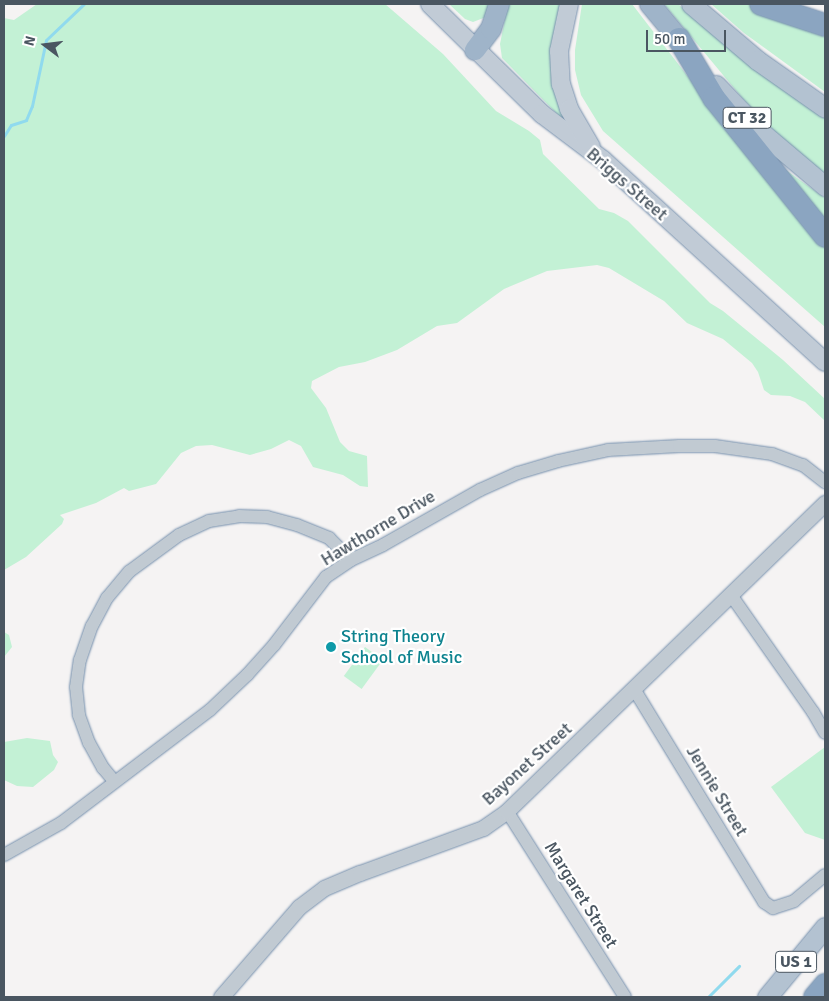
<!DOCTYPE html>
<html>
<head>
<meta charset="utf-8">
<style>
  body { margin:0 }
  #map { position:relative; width:829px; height:1001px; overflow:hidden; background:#f5f3f3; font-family:Signika,sans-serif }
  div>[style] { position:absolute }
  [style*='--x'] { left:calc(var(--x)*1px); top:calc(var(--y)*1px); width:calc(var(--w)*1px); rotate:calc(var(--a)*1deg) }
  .green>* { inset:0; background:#c3f1d5; transform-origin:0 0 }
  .stream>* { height:3px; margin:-1.5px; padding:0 1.5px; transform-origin:1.5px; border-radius:1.5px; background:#90daee }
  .roads { filter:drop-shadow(0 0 1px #7690ad) drop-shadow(0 0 1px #7690ad) }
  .minor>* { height:12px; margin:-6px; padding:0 6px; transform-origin:6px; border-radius:6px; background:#c1cad2 }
  .tertiary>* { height:15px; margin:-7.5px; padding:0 7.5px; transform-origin:7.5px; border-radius:7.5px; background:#c1cad2 }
  .secondary>* { height:18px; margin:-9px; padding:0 9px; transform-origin:9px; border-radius:9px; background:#c1cbd6 }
  .primary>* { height:19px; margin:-9.5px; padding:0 9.5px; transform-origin:9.5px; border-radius:9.5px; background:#b3c2d1 }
  .trunk>* { height:20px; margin:-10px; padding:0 10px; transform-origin:10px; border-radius:10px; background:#9fb4c9 }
  .motorway>* { height:22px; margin:-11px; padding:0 11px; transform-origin:11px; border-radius:11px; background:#8ba5c1 }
  .dots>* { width:14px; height:14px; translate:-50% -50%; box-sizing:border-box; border:2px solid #fff; border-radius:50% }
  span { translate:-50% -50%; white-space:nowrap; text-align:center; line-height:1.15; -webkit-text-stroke:4.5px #fff; paint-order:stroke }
  .shield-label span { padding:1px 4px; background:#fff; border:1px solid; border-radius:4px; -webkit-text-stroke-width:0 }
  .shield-label { font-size:16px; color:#4a5661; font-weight:700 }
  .street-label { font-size:18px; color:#4a5661 }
  .culture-label { font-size:18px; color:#0d838f }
  .left { translate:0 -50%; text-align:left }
  .frame { position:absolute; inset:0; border:5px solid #4a5661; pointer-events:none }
  .north { position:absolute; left:20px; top:20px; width:50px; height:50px; -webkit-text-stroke:4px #fff; paint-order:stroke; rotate:285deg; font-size:14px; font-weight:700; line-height:20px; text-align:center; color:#4a5661 }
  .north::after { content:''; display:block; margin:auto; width:18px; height:22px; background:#4a5661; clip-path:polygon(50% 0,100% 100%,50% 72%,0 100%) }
  .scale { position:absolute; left:646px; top:30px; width:80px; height:22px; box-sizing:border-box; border:2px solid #4a5661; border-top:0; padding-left:6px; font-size:15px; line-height:18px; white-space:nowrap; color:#4a5661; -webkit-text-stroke:4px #fff; paint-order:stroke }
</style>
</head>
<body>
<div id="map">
  <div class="green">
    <i style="clip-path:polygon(37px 4px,385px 4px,443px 54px,496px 111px,529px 131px,540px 140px,543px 154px,599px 209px,614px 213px,628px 221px,710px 303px,723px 311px,783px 360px,825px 399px,825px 421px,805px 402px,790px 396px,771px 395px,764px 390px,758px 372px,752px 363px,723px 339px,687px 323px,664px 301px,609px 268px,597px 265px,547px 271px,504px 289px,457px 323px,437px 326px,397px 350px,365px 362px,339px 367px,312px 381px,311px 388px,326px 408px,340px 442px,349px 451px,367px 456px,368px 487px,360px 486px,343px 475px,313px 467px,301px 446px,289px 440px,271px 449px,250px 455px,212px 445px,196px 446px,181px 453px,156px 484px,129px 491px,124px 488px,96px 503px,60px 515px,64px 519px,62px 524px,26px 557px,4px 570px,4px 18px,14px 20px)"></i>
    <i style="clip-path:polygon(449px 4px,492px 4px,486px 17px,473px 22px,465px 19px)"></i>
    <i style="clip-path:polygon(508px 4px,561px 4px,567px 124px,502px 58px,500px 44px)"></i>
    <i style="clip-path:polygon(582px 4px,632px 4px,699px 91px,825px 247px,825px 327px,603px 131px,581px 95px,575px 70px,575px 50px)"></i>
    <i style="clip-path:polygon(664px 4px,678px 4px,741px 58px,825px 118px,825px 174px,778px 135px,743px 99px)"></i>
    <i style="clip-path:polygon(711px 4px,750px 4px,770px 15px,825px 37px,825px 96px,825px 92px,744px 33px)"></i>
    <i style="clip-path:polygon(783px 168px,825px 198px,825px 225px)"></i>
    <i style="clip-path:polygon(4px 632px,9px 635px,12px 647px,4px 657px)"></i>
    <i style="left:365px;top:647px;width:22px;height:36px;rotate:36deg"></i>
    <i style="clip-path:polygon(27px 738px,50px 741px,53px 755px,58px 762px,54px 770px,33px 787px,17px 786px,4px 780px,4px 742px)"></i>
    <i style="clip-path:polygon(825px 747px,825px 840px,805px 833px,771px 787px)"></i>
  </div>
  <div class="stream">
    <i style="--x:4;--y:136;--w:13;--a:-58"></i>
    <i style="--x:11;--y:125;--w:16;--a:-18"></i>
    <i style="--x:26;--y:120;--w:15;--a:-67"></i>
    <i style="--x:32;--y:106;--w:67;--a:-78"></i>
    <i style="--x:46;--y:40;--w:52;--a:-43.5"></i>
    <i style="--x:708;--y:997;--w:44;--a:-45"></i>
  </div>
  <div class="roads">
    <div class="minor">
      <i style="--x:731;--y:595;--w:143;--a:55"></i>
      <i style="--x:813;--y:712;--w:24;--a:60"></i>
      <i style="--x:634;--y:689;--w:250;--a:58.6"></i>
      <i style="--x:764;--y:902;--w:11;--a:34"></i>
      <i style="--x:773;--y:908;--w:22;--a:-18"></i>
      <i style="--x:794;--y:901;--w:40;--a:-40"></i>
      <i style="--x:114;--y:781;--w:17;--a:-130"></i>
      <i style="--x:103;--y:768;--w:29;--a:-119"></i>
      <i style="--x:89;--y:743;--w:30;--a:-110"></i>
      <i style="--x:79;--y:715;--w:28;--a:-96"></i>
      <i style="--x:76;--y:687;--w:27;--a:-82"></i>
      <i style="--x:80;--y:660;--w:36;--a:-71"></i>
      <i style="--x:92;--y:626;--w:32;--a:-62"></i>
      <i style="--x:107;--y:598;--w:35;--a:-50"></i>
      <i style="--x:130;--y:571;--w:61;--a:-36.3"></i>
      <i style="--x:179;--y:535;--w:33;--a:-25"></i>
      <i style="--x:209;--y:521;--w:30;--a:-9"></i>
      <i style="--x:239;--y:516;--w:28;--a:2"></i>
      <i style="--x:267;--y:517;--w:31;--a:15"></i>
      <i style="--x:297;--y:525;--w:35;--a:22"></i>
      <i style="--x:329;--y:538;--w:31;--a:45"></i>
      <i style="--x:507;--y:811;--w:220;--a:57.6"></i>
      <i style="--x:4;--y:855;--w:65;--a:-29.3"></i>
      <i style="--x:61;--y:823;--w:187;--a:-37.2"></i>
      <i style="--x:210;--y:710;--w:51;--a:-43.4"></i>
      <i style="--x:247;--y:675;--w:40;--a:-48"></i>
      <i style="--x:274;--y:645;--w:86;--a:-52.6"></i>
      <i style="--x:326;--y:577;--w:30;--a:-34"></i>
      <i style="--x:351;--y:560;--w:35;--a:-25"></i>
      <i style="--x:383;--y:545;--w:112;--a:-29.6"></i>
      <i style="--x:480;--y:490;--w:42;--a:-24.1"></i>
      <i style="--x:518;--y:473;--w:42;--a:-16.7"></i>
      <i style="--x:558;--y:461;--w:51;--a:-12.4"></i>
      <i style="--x:608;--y:450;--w:71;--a:-3.2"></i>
      <i style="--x:679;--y:446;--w:36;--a:0"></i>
      <i style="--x:715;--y:446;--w:58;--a:8"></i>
      <i style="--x:772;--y:454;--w:33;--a:20"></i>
      <i style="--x:803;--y:465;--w:28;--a:38"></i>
    </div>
    <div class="tertiary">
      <i style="--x:221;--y:997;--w:119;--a:-49.1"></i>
      <i style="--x:299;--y:907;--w:31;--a:-37"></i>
      <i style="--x:324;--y:888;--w:39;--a:-23"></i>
      <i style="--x:360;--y:873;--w:131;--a:-20.1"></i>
      <i style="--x:483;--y:828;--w:29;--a:-35"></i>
      <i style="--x:507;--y:811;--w:443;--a:-44.1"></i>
    </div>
    <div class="secondary">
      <i style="--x:430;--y:4;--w:157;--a:44.5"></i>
      <i style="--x:542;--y:114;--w:76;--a:37"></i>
      <i style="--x:603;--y:160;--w:300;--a:42.3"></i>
      <i style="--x:569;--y:4;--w:48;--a:102"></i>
      <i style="--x:559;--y:51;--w:33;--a:87"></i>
      <i style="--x:561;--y:84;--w:26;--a:72"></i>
      <i style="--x:569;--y:109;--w:44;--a:59.9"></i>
    </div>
    <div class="primary">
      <i style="--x:691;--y:4;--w:87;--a:40.3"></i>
      <i style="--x:757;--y:60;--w:83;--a:35.2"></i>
      <i style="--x:716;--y:85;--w:65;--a:46.2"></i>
      <i style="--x:761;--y:132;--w:84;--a:40.2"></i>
      <i style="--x:767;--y:997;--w:91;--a:-50.4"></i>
    </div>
    <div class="trunk">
      <i style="--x:650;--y:4;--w:45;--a:50.4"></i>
      <i style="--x:475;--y:50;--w:26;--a:-53"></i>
      <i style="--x:491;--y:29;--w:26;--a:-72"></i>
    </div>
    <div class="motorway">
      <i style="--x:761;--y:4;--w:67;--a:18.2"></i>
      <i style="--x:679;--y:39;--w:69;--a:59.3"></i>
      <i style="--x:714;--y:98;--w:177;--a:51.2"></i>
      <i style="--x:815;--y:997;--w:16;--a:-50"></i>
    </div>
  </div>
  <div class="dots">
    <i style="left:331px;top:647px;background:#0f9aa8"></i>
  </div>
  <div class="shield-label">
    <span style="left:747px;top:118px">CT 32</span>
    <span style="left:796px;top:962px">US 1</span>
  </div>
  <div class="street-label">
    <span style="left:627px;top:184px;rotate:41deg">Briggs Street</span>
    <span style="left:378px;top:528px;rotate:-31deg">Hawthorne Drive</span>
    <span style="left:527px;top:764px;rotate:-42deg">Bayonet Street</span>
    <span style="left:717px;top:791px;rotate:59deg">Jennie Street</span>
    <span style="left:581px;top:895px;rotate:58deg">Margaret Street</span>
  </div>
  <div class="culture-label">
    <span class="left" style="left:341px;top:647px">String Theory<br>School of Music</span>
  </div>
  <div class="frame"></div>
  <div class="north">N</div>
  <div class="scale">50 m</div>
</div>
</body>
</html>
